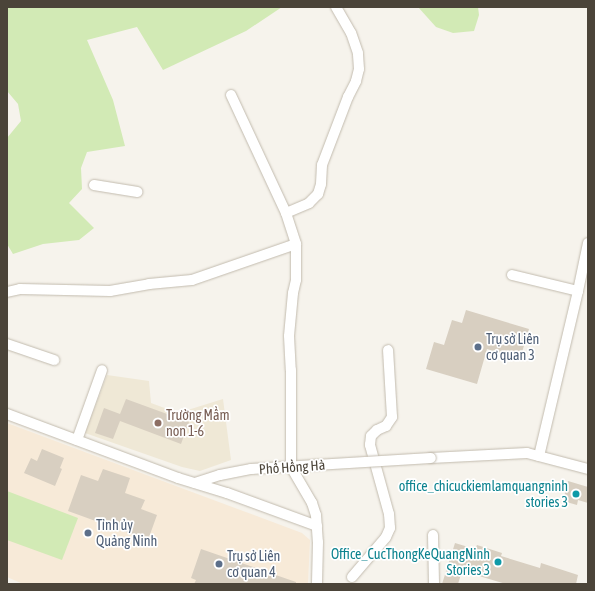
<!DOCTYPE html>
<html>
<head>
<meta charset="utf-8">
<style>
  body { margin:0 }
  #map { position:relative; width:595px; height:591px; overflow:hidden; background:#f6f3ec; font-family:"Asap Condensed",sans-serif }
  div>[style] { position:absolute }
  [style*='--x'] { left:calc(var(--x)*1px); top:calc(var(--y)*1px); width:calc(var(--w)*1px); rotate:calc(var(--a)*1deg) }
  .commercial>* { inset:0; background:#f7ead8 }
  .education>* { inset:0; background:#efe8d6 }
  .green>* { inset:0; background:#d2eab5 }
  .building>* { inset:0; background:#d8cfc1 }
  .roads { filter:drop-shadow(0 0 1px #c2bbae) drop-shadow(0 0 1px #c2bbae) }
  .minor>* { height:10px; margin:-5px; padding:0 5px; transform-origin:5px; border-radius:5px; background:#fff }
  .bridges { filter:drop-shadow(0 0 1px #c2bbae) drop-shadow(0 0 1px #c2bbae) }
  .minor-bridge>* { height:10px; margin:-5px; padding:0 5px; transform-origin:5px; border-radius:5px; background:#fff }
  .dots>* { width:11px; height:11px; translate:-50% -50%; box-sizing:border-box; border:2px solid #fff; border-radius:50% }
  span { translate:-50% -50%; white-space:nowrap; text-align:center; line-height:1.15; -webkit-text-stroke:3.5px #fff; paint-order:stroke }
  .service-label { font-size:14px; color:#4e5e75 }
  .left { translate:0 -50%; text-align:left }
  .education-label { font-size:14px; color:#785e54 }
  .street-label { font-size:14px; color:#4b4439 }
  .culture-label { font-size:14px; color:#0d838f }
  .right { translate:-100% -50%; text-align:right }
  .frame { position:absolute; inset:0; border:8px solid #4b4439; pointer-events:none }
</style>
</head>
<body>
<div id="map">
  <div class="commercial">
    <i style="clip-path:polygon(7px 423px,302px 533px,310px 540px,308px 584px,23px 584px,7px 577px)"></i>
  </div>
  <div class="education">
    <i style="clip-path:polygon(107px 375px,149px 381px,151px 403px,178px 413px,223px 399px,231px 460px,200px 471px,182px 467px,85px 433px)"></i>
  </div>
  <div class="green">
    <i style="clip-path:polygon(7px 7px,282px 7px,246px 31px,163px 70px,137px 27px,87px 40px,113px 100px,125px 146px,87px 152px,81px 168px,82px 189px,69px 203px,94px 228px,79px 240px,43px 244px,13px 254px,7px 244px,7px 138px,21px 121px,18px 104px,7px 91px)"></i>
    <i style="clip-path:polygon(418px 7px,478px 7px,479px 15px,474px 31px,453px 33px,436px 27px)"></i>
    <i style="clip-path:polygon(7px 491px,78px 518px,62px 560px,7px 540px)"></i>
  </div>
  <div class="building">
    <i style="clip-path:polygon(466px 310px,529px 329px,520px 359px,487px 349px,477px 384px,426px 369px,434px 342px,444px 345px,452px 320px,462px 323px)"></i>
    <i style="clip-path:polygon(126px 399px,189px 422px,181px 444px,120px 421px,113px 439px,95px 433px,104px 408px,120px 414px)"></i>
    <i style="clip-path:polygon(42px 449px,64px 458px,60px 468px,62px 469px,55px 486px,24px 473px,31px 458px,37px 461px)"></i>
    <i style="clip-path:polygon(103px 469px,130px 478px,125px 493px,145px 500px,141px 509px,157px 515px,148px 540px,68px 511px,81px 475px,98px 481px)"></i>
    <i style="clip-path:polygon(568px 481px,588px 487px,588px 503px,578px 500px,577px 505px,563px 501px)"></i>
    <i style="clip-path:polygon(455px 543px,475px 549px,477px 545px,502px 553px,501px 556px,540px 568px,541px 563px,578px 575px,576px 584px,506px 584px,462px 571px,458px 584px,442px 584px)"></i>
    <i style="clip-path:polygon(201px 549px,296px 582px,296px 584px,194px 584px,196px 580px,191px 578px)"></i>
  </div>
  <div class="roads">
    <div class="minor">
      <i style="--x:231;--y:95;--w:130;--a:65"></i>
      <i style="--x:286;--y:213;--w:33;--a:72"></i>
      <i style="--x:296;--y:244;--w:36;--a:90"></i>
      <i style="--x:296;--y:280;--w:13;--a:103"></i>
      <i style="--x:293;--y:293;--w:43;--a:95.3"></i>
      <i style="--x:289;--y:336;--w:34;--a:87"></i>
      <i style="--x:291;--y:370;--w:97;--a:90"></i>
      <i style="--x:291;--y:467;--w:42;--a:59.7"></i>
      <i style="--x:312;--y:503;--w:13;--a:72"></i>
      <i style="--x:316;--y:515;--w:27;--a:86"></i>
      <i style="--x:318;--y:542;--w:42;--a:91.4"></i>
      <i style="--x:94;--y:185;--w:44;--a:9.2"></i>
      <i style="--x:286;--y:213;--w:25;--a:-23"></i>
      <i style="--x:309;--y:203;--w:13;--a:-45"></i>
      <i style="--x:318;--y:194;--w:10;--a:-73"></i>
      <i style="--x:321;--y:184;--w:19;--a:-87"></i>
      <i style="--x:322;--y:165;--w:73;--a:-69.1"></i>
      <i style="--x:348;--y:97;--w:18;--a:-63"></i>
      <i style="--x:356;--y:81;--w:12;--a:-76"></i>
      <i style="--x:359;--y:69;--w:16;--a:-94"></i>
      <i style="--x:358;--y:53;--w:21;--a:-109"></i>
      <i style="--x:351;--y:33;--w:30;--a:-120"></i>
      <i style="--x:512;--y:275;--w:68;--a:13.6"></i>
      <i style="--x:7;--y:292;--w:13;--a:-13"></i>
      <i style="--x:20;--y:289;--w:90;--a:1.3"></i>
      <i style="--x:110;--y:291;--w:40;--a:-10"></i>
      <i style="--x:149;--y:284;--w:43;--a:-5.3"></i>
      <i style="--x:192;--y:280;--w:110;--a:-19.1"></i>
      <i style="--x:7;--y:344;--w:50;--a:18.8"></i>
      <i style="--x:7;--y:414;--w:183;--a:20.5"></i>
      <i style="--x:178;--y:478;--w:51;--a:17"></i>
      <i style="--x:227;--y:493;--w:96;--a:20.1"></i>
      <i style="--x:77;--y:440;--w:74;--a:-70.3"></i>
      <i style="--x:539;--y:456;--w:170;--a:-76.7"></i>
      <i style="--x:578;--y:291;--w:49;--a:-78.2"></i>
      <i style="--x:431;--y:458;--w:96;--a:-3"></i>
      <i style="--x:527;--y:453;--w:63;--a:14.7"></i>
      <i style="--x:195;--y:483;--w:26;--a:-18"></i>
      <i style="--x:220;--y:475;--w:32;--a:-11"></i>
      <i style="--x:251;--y:469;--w:65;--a:-3.5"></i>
      <i style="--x:433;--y:535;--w:49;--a:88.8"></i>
      <i style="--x:352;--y:577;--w:52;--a:-49.6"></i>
      <i style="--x:386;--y:537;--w:10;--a:-66"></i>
      <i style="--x:390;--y:528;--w:14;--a:-94"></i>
      <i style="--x:389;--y:514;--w:72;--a:-105.4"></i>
      <i style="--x:370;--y:445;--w:9;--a:-84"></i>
      <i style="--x:371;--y:436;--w:8;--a:-45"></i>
      <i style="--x:377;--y:430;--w:10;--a:-24"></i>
      <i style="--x:386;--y:426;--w:11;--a:-56"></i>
      <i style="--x:392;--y:417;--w:67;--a:-93.4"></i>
    </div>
  </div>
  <div class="bridges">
    <div class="minor-bridge">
      <i style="--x:316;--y:465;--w:115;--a:-3.5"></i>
    </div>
  </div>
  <div class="dots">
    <i style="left:478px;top:347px;background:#5c6f8a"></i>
    <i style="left:158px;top:423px;background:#8d6e63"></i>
    <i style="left:576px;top:494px;background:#0f9aa8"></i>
    <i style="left:88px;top:533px;background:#5c6f8a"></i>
    <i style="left:498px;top:562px;background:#0f9aa8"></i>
    <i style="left:219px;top:564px;background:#5c6f8a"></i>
  </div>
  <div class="service-label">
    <span class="left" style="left:486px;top:347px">Trụ sở Liên<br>cơ quan 3</span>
    <span class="left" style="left:96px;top:533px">Tỉnh ủy<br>Quảng Ninh</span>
    <span class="left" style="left:227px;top:564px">Trụ sở Liên<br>cơ quan 4</span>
  </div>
  <div class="education-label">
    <span class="left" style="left:166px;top:423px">Trường Mầm<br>non 1-6</span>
  </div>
  <div class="street-label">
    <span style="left:292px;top:467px;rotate:-4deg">Phố Hồng Hà</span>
  </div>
  <div class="culture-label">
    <span class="right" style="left:568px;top:494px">office_chicuckiemlamquangninh<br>stories 3</span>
    <span class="right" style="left:490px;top:562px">Office_CucThongKeQuangNinh<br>Stories 3</span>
  </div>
  <div class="frame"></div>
</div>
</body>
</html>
